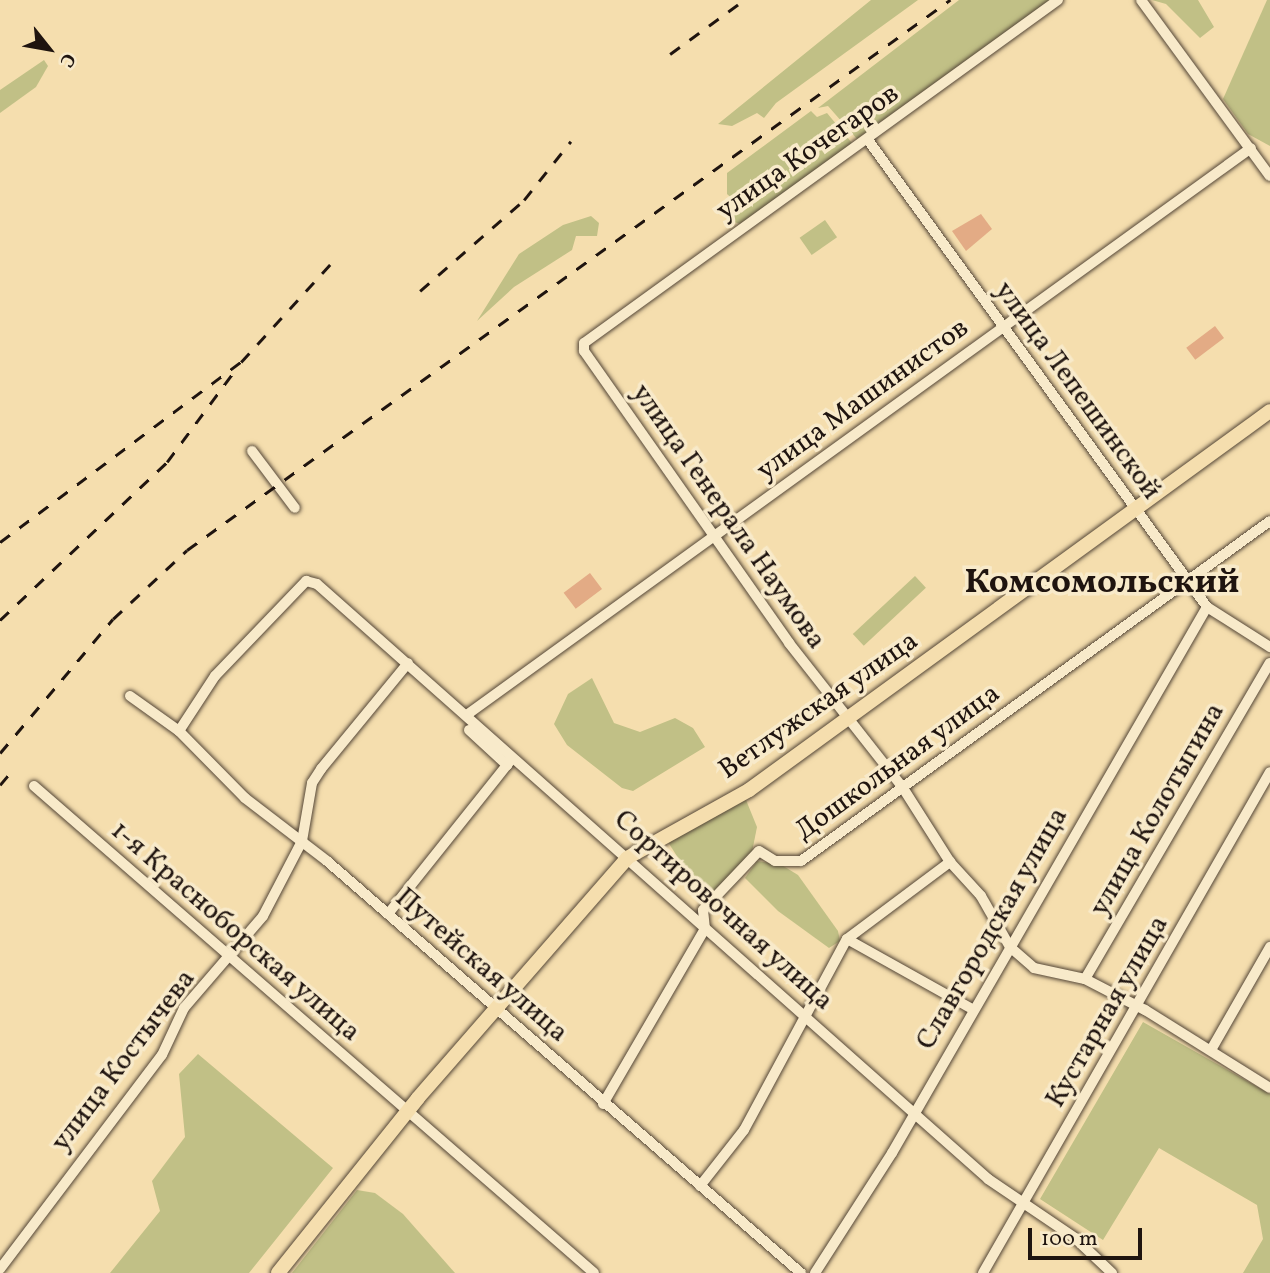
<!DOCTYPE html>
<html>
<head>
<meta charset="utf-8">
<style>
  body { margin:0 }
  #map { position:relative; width:1270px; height:1273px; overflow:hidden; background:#f5deae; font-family:Vollkorn,serif }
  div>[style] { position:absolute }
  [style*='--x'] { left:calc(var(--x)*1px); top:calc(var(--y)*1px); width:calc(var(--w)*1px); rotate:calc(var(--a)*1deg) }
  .green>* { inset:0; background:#c1c086; transform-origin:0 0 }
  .building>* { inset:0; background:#e3ab85; transform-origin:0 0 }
  .roads { filter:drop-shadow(0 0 2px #544637) drop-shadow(0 0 2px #544637) }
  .minor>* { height:10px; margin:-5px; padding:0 5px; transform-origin:5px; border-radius:5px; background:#f8eaca }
  .major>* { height:14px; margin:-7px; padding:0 7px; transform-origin:7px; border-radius:7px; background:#f5deae }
  .rail>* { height:2.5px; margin-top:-1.25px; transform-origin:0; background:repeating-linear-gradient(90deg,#1f140f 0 12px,transparent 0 24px) }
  span { translate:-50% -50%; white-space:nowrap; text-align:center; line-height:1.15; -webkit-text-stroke:7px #f8eaca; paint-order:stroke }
  .street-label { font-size:28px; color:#1f140f }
  .district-label { font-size:35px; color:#1f140f; font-weight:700 }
  .north { position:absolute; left:14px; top:14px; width:70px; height:70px; -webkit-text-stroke:5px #f8eaca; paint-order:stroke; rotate:121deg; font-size:19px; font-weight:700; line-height:28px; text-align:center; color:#1f140f }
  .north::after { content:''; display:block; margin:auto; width:24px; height:32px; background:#1f140f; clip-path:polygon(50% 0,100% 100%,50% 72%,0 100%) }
  .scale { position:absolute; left:1028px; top:1228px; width:114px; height:32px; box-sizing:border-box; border:4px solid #1f140f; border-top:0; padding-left:9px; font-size:21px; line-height:24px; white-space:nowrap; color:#1f140f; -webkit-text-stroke:5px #f8eaca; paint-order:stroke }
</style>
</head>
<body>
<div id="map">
  <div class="green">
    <i style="clip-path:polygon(871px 0,918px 0,776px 103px,764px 118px,757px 113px,732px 126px,718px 124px)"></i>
    <i style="clip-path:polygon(959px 0,1050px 0,857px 139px,828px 106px,818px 108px)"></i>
    <i style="clip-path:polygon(1152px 0,1198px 0,1214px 27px,1200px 38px,1166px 4px)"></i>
    <i style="clip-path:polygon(1267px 0,1270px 0,1270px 146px,1248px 134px,1223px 99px)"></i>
    <i style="clip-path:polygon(44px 60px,48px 66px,36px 87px,0 113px,0 90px)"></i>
    <i style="clip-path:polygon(811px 111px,817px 117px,827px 113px,852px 143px,740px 224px,729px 220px,738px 204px,727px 194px,727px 173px)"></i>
    <i style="clip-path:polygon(591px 216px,599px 223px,597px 236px,576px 236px,572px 250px,514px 287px,477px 321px,519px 254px,563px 225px)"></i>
    <i style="left:825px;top:220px;width:21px;height:31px;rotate:55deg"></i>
    <i style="left:915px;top:576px;width:16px;height:85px;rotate:47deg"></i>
    <i style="clip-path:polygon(592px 678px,614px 723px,640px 732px,675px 718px,693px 728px,705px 747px,633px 791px,622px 788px,567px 745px,554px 724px,568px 694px)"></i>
    <i style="clip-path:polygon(746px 800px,757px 827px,751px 857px,719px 894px,685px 869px,668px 842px)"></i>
    <i style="clip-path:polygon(757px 861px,780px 864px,798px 875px,838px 931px,840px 941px,829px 948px,778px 911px,745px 878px)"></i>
    <i style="clip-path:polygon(1143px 1022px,1270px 1094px,1270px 1273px,1243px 1273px,1263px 1239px,1257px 1205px,1159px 1148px,1103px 1240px,1040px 1199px)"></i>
    <i style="clip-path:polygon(198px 1054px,333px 1168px,249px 1273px,110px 1273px,160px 1211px,152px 1181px,185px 1137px,179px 1074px)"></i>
    <i style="clip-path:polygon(357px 1190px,375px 1193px,403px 1214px,455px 1273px,292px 1273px)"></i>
  </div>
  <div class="building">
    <i style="clip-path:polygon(981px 214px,992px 229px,966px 251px,952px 231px)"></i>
    <i style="left:1215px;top:326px;width:15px;height:36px;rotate:53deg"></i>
    <i style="left:590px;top:573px;width:20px;height:33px;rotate:53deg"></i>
  </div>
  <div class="roads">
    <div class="minor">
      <i style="--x:1058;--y:0;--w:585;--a:144.11"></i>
      <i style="--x:584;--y:343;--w:8;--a:90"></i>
      <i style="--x:584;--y:351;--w:357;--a:54.9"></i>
      <i style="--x:789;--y:643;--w:184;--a:51.8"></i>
      <i style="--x:903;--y:788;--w:88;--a:57.6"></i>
      <i style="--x:950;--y:862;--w:46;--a:47.6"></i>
      <i style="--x:981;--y:896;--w:59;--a:60.4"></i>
      <i style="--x:1010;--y:947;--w:32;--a:41"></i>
      <i style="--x:1034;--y:968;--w:52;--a:12.2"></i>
      <i style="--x:1085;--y:979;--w:68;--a:27.3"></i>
      <i style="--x:1145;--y:1010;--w:147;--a:32"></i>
      <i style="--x:1141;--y:0;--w:218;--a:53.8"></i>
      <i style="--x:868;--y:140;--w:577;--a:54.02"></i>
      <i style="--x:1207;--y:607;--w:75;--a:32.4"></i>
      <i style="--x:252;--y:451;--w:71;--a:53"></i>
      <i style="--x:130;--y:696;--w:60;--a:35.5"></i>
      <i style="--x:179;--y:731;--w:94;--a:45.4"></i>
      <i style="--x:245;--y:798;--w:103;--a:37.5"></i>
      <i style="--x:327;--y:861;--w:628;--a:41"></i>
      <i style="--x:468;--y:714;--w:966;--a:-35.86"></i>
      <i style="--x:469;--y:730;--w:52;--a:42.6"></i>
      <i style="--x:507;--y:765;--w:5;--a:-53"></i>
      <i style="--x:179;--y:731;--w:66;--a:-56.8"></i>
      <i style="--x:215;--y:676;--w:132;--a:-46.2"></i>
      <i style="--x:306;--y:581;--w:11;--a:15"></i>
      <i style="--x:317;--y:584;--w:897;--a:41.56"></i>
      <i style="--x:988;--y:1179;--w:105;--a:34.1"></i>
      <i style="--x:1075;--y:1238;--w:51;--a:43.4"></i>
      <i style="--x:34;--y:786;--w:742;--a:41.01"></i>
      <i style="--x:388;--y:914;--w:191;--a:-51.4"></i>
      <i style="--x:847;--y:939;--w:145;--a:29.2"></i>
      <i style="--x:1085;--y:979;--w:366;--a:-59.7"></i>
      <i style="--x:1211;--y:1050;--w:119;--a:-60.2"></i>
      <i style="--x:603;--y:1104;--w:203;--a:-59.8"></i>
      <i style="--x:705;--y:929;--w:19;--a:-96"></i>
      <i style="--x:703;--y:910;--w:81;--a:-46.5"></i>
      <i style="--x:759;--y:851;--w:19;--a:32"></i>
      <i style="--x:775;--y:861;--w:26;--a:0"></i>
      <i style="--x:801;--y:861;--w:579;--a:-35.94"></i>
      <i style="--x:700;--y:1186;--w:71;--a:-51.8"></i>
      <i style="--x:744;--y:1130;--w:217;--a:-61.7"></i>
      <i style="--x:847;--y:939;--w:129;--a:-36.8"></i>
      <i style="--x:0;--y:1269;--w:268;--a:-52.9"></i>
      <i style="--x:162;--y:1055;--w:52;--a:-64.9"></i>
      <i style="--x:184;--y:1008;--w:121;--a:-49.3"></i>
      <i style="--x:263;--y:916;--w:85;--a:-62.5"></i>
      <i style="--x:302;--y:841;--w:59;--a:-80.2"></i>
      <i style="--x:312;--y:783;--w:17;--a:-57"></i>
      <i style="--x:321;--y:769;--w:137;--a:-50.6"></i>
      <i style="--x:815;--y:1273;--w:143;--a:-57.3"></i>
      <i style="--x:892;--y:1153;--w:630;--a:-60.02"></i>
      <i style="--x:983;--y:1273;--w:577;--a:-60.19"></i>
    </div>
    <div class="major">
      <i style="--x:278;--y:1273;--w:224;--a:-51.3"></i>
      <i style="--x:418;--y:1098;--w:318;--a:-48.9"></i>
      <i style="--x:627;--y:858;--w:140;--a:-29.1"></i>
      <i style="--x:749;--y:790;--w:644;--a:-36.03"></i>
    </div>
  </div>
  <div class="rail">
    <i style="--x:670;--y:54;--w:92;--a:-36.1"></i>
    <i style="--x:420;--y:291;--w:138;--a:-41.2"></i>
    <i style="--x:524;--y:200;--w:75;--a:-51.5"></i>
    <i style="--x:0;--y:542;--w:301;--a:-36.8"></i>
    <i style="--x:241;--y:362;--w:138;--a:-47.6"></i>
    <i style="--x:0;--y:620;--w:230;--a:-43.4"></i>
    <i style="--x:167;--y:462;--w:109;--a:-53.5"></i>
    <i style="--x:0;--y:753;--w:175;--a:-49.9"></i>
    <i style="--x:113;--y:619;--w:101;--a:-43"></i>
    <i style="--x:187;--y:550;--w:941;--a:-35.79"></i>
    <i style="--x:0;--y:785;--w:17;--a:-50"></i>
  </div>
  <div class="street-label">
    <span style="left:808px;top:153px;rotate:-35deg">улица Кочегаров</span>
    <span style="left:1077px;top:391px;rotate:54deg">улица Лепешинской</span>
    <span style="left:863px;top:400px;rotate:-36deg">улица Машинистов</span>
    <span style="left:728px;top:517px;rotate:55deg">улица Генерала Наумова</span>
    <span style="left:819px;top:706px;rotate:-35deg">Ветлужская улица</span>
    <span style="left:898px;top:763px;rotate:-36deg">Дошкольная улица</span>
    <span style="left:1158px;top:810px;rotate:-60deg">улица Колотыгина</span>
    <span style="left:723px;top:911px;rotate:42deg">Сортировочная улица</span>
    <span style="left:993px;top:929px;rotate:-60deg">Славгородская улица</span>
    <span style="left:235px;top:932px;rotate:41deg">1-я Красноборская улица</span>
    <span style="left:481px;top:966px;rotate:41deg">Путейская улица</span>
    <span style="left:1108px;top:1012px;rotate:-60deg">Кустарная улица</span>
    <span style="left:124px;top:1061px;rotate:-53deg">улица Костычева</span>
  </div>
  <div class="district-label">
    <span style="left:1102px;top:583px">Комсомольский</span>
  </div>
  <div class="north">С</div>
  <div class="scale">100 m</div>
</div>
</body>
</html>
